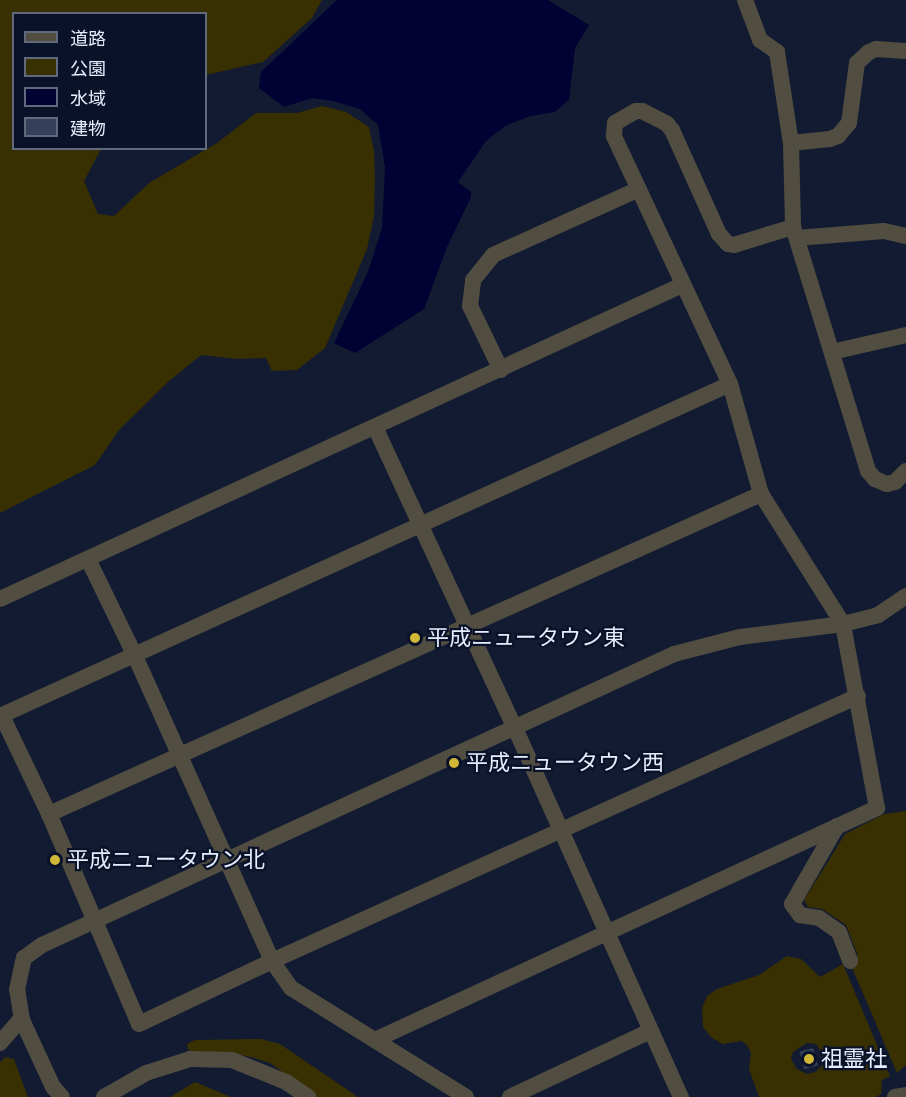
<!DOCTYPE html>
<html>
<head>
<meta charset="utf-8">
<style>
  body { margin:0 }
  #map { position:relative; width:906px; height:1097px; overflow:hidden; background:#121b32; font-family:Mulish,"Noto Sans JP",sans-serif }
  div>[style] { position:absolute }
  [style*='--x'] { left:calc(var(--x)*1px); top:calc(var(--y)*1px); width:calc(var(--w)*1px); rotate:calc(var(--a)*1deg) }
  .green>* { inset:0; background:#393002 }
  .water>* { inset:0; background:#010133 }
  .building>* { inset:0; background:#35405a; transform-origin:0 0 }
  .minor>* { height:16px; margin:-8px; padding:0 8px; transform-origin:8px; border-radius:8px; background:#514e41 }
  .dots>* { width:16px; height:16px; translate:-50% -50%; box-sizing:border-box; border:3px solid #091228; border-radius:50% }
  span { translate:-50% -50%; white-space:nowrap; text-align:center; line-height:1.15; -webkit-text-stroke:4.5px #091228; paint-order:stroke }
  .poi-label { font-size:22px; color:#e5ecfd }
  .left { translate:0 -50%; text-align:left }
  .legend { position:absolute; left:12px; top:12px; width:195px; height:138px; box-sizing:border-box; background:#091228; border:2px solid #61697d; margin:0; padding:8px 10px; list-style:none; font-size:18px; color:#e5ecfd }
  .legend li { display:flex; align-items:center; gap:12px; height:30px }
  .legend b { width:30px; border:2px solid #61697d }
</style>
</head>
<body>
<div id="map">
  <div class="green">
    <i style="clip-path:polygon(0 0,322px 0,312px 18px,263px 62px,206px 75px,206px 14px,14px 14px,14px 148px,101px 149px,84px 181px,98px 214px,114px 216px,149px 183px,217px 143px,256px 113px,297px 113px,322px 106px,346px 112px,369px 127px,374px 151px,375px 177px,374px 216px,367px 249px,325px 348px,297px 370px,272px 371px,266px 358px,238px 359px,201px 355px,168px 382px,119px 430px,95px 465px,0 513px)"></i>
    <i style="clip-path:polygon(906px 811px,906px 1065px,897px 1073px,850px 963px,858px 956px,846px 925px,822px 909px,808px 907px,804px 900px,845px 834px,884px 814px)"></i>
    <i style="clip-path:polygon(evenodd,787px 956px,801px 959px,820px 977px,843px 964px,890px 1076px,882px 1080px,881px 1094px,876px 1097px,759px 1097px,749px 1069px,751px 1053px,747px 1045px,741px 1041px,723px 1044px,712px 1038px,703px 1027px,702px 1008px,707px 996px,717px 989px,759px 975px,787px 956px,807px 1043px,816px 1044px,823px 1054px,823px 1065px,815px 1072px,807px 1074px,797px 1069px,791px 1059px,793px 1052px,807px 1043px)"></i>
    <i style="clip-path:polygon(261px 1039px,280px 1044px,358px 1097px,317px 1097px,270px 1063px,251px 1057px,231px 1053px,193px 1053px,188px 1049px,187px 1044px,195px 1040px)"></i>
    <i style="clip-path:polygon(6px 1057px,14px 1059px,28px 1097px,0 1097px,0 1062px)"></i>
    <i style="clip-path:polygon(195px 1082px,231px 1097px,170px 1097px)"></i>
  </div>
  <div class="water">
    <i style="clip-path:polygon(337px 0,548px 0,589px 25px,575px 48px,569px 100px,555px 112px,530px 116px,505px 126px,486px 141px,458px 182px,471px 192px,471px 197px,447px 247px,424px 309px,355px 353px,334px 343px,368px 272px,382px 228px,385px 167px,378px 125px,360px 109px,333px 101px,312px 98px,284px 107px,259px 88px,261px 72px)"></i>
  </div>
  <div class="building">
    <i style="left:813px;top:1048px;width:18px;height:14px;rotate:74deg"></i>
  </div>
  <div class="minor">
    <i style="--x:745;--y:0;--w:43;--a:69.4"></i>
    <i style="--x:760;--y:40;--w:21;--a:35"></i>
    <i style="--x:777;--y:52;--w:92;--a:81.3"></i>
    <i style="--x:791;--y:143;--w:84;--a:88.6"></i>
    <i style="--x:793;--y:227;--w:255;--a:72.9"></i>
    <i style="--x:868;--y:471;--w:11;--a:49"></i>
    <i style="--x:875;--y:479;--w:13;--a:23"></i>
    <i style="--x:887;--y:484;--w:8;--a:-14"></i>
    <i style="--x:895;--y:482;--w:16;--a:-45"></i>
    <i style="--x:791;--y:143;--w:39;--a:-6"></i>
    <i style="--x:830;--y:139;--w:9;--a:-21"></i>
    <i style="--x:838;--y:136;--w:17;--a:-50"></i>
    <i style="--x:849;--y:123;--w:61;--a:-82.4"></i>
    <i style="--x:857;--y:63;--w:16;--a:-43"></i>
    <i style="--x:869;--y:52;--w:8;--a:-23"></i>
    <i style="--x:876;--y:49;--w:30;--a:4"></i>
    <i style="--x:797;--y:238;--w:87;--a:-4.6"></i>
    <i style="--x:884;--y:231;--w:23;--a:13"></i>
    <i style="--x:832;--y:352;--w:76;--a:-12.9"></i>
    <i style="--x:501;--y:370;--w:71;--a:-115.8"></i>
    <i style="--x:470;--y:306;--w:26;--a:-83"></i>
    <i style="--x:473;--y:280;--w:32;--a:-51"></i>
    <i style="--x:493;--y:255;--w:160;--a:-24.3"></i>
    <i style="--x:375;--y:427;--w:332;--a:65.1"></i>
    <i style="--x:515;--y:728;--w:405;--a:65.8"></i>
    <i style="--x:88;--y:559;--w:108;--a:64.1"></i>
    <i style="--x:135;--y:656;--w:334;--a:65.8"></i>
    <i style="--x:272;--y:961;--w:33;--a:55"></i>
    <i style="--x:291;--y:988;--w:206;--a:31.9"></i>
    <i style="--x:0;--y:599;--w:751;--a:-24.72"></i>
    <i style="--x:0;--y:716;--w:802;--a:-24.46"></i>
    <i style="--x:2;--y:716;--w:109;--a:64.4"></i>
    <i style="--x:49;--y:814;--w:228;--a:66.8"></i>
    <i style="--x:139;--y:1024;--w:147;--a:-25.3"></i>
    <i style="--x:272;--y:961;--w:643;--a:-24.33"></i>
    <i style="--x:49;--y:814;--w:781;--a:-24.2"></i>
    <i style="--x:837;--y:826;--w:90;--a:120"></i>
    <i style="--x:792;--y:904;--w:14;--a:54"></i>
    <i style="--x:800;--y:915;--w:19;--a:9"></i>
    <i style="--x:819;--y:918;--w:24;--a:35"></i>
    <i style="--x:839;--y:932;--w:31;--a:69"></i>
    <i style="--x:377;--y:1039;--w:551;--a:-24.8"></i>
    <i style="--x:877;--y:808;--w:187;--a:-100.5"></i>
    <i style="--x:843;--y:624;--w:154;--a:-122.2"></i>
    <i style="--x:761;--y:494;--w:114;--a:-105.7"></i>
    <i style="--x:730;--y:384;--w:274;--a:-115.1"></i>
    <i style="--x:614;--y:136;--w:13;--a:-86"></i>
    <i style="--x:615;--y:123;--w:24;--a:-30"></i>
    <i style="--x:636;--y:111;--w:6;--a:0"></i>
    <i style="--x:642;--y:111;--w:28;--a:27"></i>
    <i style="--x:667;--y:124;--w:8;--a:50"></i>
    <i style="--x:672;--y:130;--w:114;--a:65.7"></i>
    <i style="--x:719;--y:234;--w:13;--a:48"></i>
    <i style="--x:728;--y:244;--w:6;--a:9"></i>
    <i style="--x:734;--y:245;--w:62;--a:-17"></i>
    <i style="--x:0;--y:1043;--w:33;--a:-49"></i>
    <i style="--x:62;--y:1097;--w:13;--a:-132"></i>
    <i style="--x:53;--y:1087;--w:74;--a:-114.8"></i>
    <i style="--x:22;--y:1020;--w:30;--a:-99"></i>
    <i style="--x:17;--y:990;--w:33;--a:-78"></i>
    <i style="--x:24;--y:958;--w:22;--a:-36"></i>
    <i style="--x:42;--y:945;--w:696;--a:-24.72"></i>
    <i style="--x:674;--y:654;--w:68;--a:-14.4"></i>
    <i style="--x:740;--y:637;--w:104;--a:-7.2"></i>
    <i style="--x:843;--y:624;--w:36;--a:-14"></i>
    <i style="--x:878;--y:615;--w:34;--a:-34"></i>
    <i style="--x:104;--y:1097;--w:48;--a:-29.7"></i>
    <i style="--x:146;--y:1073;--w:46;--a:-17.7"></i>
    <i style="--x:190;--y:1059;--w:42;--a:1.4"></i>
    <i style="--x:232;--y:1060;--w:58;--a:22.2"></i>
    <i style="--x:286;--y:1082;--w:27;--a:34"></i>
    <i style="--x:510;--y:1097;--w:155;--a:-25.2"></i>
    <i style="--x:895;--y:1097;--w:11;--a:-10"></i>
  </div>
  <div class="dots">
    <i style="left:415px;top:638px;background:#d1b736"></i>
    <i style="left:454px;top:763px;background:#d1b736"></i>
    <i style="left:55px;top:860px;background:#d1b736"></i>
    <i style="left:809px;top:1059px;background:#d1b736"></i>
  </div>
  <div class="poi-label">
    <span class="left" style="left:427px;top:638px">平成ニュータウン東</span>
    <span class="left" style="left:466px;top:763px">平成ニュータウン西</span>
    <span class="left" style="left:67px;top:860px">平成ニュータウン北</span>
    <span class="left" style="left:821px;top:1059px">祖霊社</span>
  </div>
  <ul class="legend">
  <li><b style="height:8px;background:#514e41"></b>道路</li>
  <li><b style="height:16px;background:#393002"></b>公園</li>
  <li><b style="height:16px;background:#010133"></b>水域</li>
  <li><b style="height:16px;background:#35405a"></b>建物</li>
  </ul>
</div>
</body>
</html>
